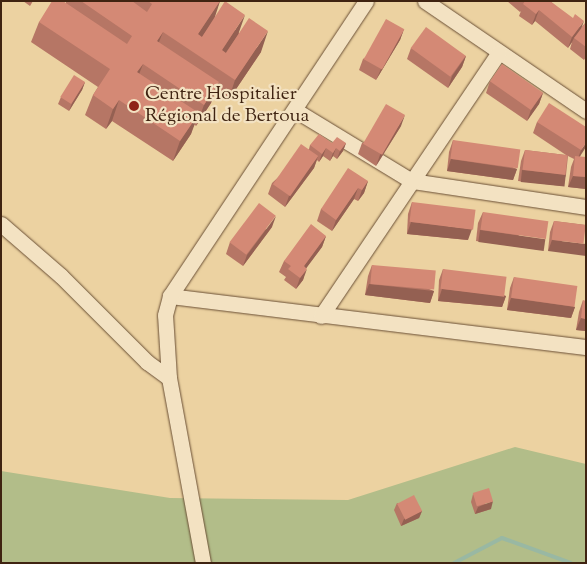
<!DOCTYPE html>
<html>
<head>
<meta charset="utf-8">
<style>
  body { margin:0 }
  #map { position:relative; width:587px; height:564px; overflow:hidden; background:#ecd2a1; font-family:"Sorts Mill Goudy",serif }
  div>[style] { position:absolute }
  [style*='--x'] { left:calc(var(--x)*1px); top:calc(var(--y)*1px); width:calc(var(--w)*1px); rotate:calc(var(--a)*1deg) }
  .green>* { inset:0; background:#b2bd89 }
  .stream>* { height:4px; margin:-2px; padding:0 2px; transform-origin:2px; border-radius:2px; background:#99b8a3 }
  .roads { filter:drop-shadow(0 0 1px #6a4f35) drop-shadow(0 0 1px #6a4f35) }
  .minor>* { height:15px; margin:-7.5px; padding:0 7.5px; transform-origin:7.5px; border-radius:7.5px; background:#f3e2c2 }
  .wall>* { inset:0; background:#b67665 }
  .shaded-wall>* { inset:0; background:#946052; transform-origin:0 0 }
  .building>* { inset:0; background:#d48975; transform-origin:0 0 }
  .dots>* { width:14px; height:14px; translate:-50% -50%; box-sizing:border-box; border:2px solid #f3e2c2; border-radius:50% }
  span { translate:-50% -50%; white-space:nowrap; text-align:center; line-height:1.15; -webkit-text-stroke:4.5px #f3e2c2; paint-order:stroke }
  .poi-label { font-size:19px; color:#3f2311 }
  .left { translate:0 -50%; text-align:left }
  .frame { position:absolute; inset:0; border:2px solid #3f2311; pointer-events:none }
</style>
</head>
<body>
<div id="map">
  <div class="green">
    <i style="clip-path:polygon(515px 447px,586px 464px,586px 563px,1px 563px,1px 471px,170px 498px,348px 500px)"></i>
  </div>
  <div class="stream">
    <i style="--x:454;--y:563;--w:54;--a:-27.5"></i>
    <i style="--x:502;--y:538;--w:73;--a:19.9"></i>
  </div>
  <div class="roads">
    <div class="minor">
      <i style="--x:425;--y:1;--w:195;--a:34.3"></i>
      <i style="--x:295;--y:110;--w:137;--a:31.3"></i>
      <i style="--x:412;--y:181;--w:176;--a:8.5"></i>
      <i style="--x:1;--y:224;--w:79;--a:40.9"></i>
      <i style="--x:61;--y:276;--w:122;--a:45"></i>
      <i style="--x:147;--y:362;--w:27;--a:36"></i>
      <i style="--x:170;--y:296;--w:419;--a:7"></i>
      <i style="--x:321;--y:316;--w:318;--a:-56"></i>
      <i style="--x:203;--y:563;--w:188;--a:-100.4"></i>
      <i style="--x:169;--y:378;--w:63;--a:-93.6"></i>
      <i style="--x:165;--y:315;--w:20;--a:-75"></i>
      <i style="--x:170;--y:296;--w:354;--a:-56.4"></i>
    </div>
  </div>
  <div class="wall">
    <i style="clip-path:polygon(23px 1px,33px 1px,30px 6px)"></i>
    <i style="clip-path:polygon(66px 1px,220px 1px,214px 17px,239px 33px,261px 52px,228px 101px,215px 92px,211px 103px,196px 126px,194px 124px,191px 134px,173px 161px,112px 121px,106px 129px,85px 115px,93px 95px,98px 87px,31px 42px,39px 22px,66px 3px)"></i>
    <i style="clip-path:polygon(507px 1px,550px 1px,581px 28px,586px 22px,586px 57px,584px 60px,570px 49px,572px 42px,568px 48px,535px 21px,532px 25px,519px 16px,521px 11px,520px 12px)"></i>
    <i style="clip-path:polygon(404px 29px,400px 40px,376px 80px,359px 70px,363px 59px)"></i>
    <i style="clip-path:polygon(411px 48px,466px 56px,462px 67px,448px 88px,407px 59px)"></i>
    <i style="clip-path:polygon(490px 81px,543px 93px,539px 104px,527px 121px,486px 93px)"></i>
    <i style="clip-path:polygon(85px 82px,82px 90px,69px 111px,58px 104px,61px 97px)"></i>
    <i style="clip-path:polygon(537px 122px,586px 127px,580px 157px,586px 157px,586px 189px,568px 187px,571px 167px,574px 159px,568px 156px,566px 175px,562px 186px,518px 181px,521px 161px,525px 150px,566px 155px,533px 133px)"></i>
    <i style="clip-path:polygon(401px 126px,376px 166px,358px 154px,362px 143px)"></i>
    <i style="clip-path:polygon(453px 140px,517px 169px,513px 180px,447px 171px,449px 152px)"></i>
    <i style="clip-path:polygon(332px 143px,346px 143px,343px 151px,337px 159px,333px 156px,330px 161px,323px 156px,319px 162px,317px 160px,314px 168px,285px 207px,268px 194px,272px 183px,309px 149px,310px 145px)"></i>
    <i style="clip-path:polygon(368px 181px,364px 193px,358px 201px,354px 199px,332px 231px,317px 221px,321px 209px)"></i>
    <i style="clip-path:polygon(412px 202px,468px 240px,407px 234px,408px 214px)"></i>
    <i style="clip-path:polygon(483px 212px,541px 250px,476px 241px,478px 223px)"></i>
    <i style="clip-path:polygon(554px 221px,586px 225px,548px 251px,550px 232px)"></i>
    <i style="clip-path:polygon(272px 227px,243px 266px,226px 254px,230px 242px)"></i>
    <i style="clip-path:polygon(326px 236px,322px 247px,306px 268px,303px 280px,296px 289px,284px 280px,286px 277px,279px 272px,284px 261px)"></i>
    <i style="clip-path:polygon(372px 265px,434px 291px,430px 303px,365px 295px,368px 276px)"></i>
    <i style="clip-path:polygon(443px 269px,506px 296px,502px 307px,438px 301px,439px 280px)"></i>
    <i style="clip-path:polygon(514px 277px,575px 307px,571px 318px,507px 310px,510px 288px)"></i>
    <i style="clip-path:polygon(583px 300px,586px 331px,576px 330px,579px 312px)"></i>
    <i style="clip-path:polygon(473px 494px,491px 509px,475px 514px,471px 502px)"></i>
    <i style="clip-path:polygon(397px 503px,422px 511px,419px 518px,401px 526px,394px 510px)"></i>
  </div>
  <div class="shaded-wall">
    <i style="clip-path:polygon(220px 1px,214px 20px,192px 51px,198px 34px)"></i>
    <i style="clip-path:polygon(539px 10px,535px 21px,532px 25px,536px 14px)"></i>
    <i style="clip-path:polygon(245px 15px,238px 35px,216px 67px,222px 50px)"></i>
    <i style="clip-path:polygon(584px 21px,580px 32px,574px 38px,572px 42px,568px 48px,572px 37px)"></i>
    <i style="clip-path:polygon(404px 29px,400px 40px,376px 80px,381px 69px)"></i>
    <i style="clip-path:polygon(268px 31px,261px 52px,228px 101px,235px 80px)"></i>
    <i style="clip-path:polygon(163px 32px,155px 52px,157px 41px)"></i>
    <i style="clip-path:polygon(466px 56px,462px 67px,448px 88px,452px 76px)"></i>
    <i style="clip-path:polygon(143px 64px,135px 85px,137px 72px)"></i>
    <i style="clip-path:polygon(85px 82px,82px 90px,69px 111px,72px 103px)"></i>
    <i style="clip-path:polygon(219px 82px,211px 103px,196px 126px,204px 105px)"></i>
    <i style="clip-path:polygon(543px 93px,539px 104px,527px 121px,531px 110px)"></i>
    <i style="clip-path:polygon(119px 100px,112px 121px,106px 129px,113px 109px)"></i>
    <i style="clip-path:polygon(199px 113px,191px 134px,173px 161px,180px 141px)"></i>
    <i style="clip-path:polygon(405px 115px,401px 126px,376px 166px,380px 155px)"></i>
    <i style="clip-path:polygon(346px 143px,343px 151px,337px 159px,340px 151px)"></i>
    <i style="clip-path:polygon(586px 143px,586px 147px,577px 161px,581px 150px)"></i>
    <i style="clip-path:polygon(326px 148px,323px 156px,319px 162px,322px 154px)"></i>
    <i style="clip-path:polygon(336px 148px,333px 156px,330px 161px,333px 153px)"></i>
    <i style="clip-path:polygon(318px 156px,314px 168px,285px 207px,289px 196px)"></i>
    <i style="clip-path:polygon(451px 159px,517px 169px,513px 180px,447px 171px)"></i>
    <i style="left:522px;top:170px;width:44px;height:12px;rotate:6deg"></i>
    <i style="clip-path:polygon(573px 176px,586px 177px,586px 189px,568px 187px)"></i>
    <i style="clip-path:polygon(368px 181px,364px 193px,358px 201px,362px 190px)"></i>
    <i style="clip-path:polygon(358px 188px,354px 199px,332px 231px,336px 220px)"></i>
    <i style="clip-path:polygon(276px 216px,272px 227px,243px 266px,247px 255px)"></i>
    <i style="clip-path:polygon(411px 222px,472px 229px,468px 240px,407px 234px)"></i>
    <i style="left:480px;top:230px;width:66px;height:12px;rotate:8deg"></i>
    <i style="clip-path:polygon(326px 236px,322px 247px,299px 278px,304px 266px)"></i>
    <i style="clip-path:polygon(552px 240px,586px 244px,586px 256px,548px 251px)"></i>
    <i style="clip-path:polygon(307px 269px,303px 280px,296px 289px,300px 278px)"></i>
    <i style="clip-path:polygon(369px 284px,434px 291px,430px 303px,365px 295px)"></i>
    <i style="clip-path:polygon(442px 289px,506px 296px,502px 307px,438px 301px)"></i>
    <i style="clip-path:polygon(511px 298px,575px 307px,571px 318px,507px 310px)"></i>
    <i style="clip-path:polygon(581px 318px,586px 319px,586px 331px,576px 330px)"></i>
    <i style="clip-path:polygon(493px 501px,491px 509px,475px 514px,478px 507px)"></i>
    <i style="clip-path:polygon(422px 511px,419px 518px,401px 526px,404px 519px)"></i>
  </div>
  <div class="building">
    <i style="clip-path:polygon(52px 1px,63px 1px,127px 44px,132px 36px,81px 1px,132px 1px,147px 12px,152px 4px,148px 1px,220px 1px,198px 34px,202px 37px,225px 1px,245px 15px,222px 50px,226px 53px,249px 18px,268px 31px,235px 80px,163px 32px,157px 41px,219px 82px,204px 105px,143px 64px,137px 72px,199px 113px,180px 141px,119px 100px,113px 109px,93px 95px,110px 69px,39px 22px)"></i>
    <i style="clip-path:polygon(525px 1px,550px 1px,573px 18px,575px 14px,584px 21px,572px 37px,539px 10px,536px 14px,523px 4px)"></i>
    <i style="left:386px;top:19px;width:21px;height:46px;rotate:29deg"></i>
    <i style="clip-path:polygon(586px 22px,586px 47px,574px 38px)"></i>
    <i style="left:426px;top:27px;width:49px;height:26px;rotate:36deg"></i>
    <i style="left:502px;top:64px;width:50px;height:21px;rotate:35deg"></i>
    <i style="left:74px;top:75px;width:13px;height:26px;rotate:32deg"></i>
    <i style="clip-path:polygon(549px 103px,586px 127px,586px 143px,581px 150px,537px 122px)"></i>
    <i style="left:386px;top:104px;width:22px;height:46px;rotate:30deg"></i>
    <i style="clip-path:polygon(319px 134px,332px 143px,337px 137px,346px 143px,340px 151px,336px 148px,333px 153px,326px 148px,322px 154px,310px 145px)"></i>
    <i style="left:453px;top:140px;width:68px;height:19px;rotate:8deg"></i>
    <i style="left:301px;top:144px;width:21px;height:49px;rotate:35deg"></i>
    <i style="left:525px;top:150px;width:43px;height:20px;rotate:7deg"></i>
    <i style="clip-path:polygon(575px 156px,586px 157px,586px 177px,573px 176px)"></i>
    <i style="clip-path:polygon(348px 168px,368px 181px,362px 190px,358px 188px,336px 220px,321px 209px)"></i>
    <i style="left:412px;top:202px;width:64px;height:20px;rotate:7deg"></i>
    <i style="left:259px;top:203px;width:21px;height:49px;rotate:37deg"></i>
    <i style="left:483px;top:212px;width:66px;height:18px;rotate:8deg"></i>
    <i style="left:554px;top:221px;width:32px;height:19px;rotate:7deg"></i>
    <i style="clip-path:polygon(311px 224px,326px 236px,304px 266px,307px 269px,300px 278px,288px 269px,291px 266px,284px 261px)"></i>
    <i style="left:372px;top:265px;width:64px;height:19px;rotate:5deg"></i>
    <i style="left:443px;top:269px;width:64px;height:20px;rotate:7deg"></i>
    <i style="left:514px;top:277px;width:64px;height:21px;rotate:8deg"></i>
    <i style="clip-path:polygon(583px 300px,586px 301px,586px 319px,581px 318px)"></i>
    <i style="left:489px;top:488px;width:14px;height:17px;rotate:73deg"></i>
    <i style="left:414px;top:495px;width:18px;height:19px;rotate:63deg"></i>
  </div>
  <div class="dots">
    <i style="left:134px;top:106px;background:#8f2418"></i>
  </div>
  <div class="poi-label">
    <span class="left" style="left:145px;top:106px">Centre Hospitalier<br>Régional de Bertoua</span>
  </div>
  <div class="frame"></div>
</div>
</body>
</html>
